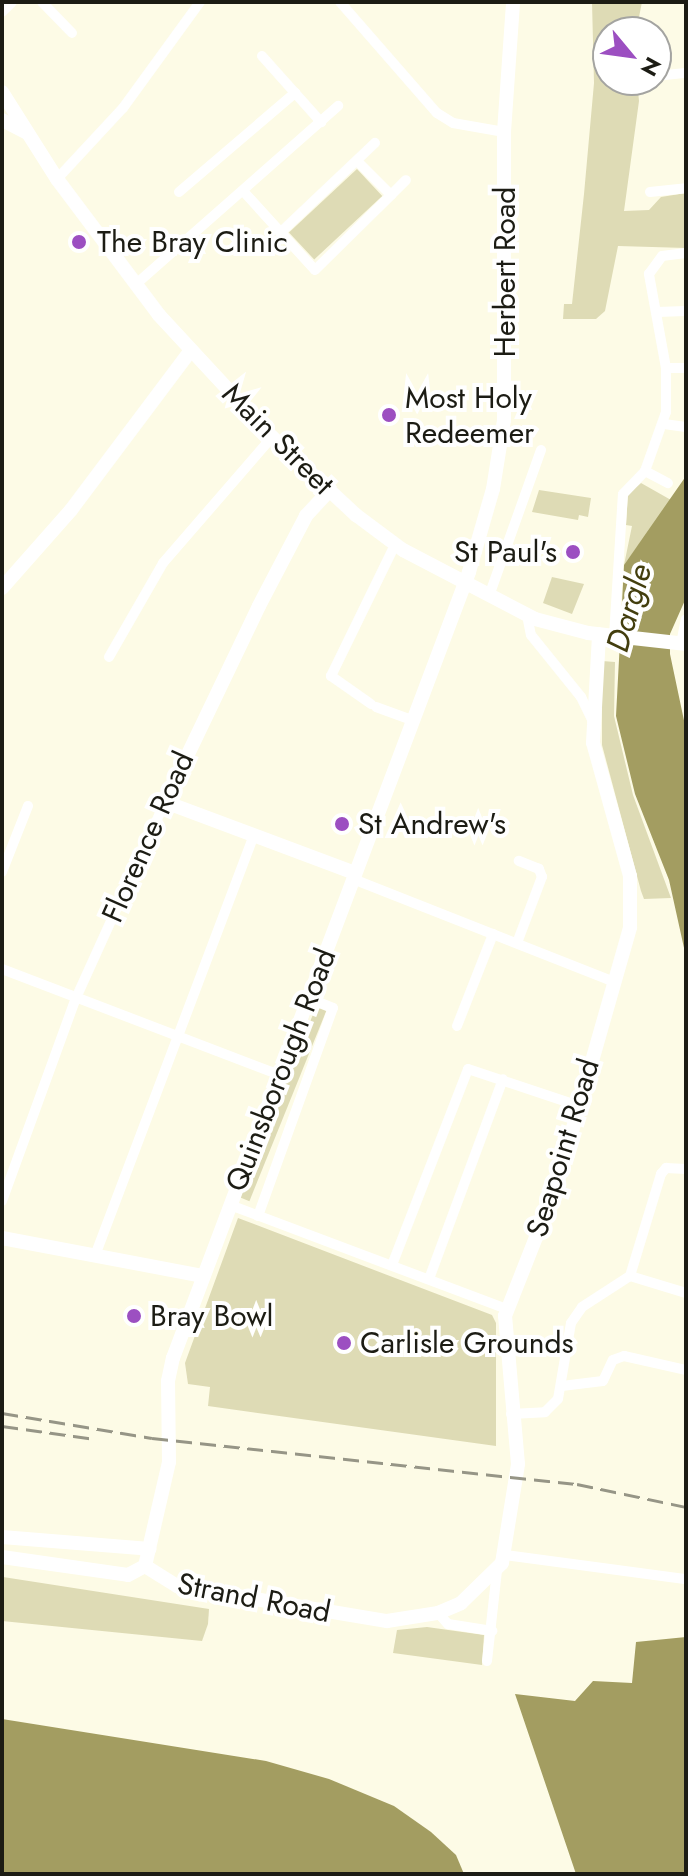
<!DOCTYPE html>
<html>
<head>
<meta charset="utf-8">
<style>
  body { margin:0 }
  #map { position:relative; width:688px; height:1876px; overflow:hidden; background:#fdfbe6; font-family:Jost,sans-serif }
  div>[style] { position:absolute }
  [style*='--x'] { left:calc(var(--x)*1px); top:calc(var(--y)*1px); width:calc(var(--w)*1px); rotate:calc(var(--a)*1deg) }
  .green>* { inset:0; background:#dedbb5; transform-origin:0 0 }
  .water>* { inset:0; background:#a39d61 }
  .street>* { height:10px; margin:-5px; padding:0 5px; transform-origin:5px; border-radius:5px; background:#fff }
  .secondary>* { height:14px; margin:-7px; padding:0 7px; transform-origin:7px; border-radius:7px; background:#fff }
  .rail>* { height:3px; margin-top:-1.5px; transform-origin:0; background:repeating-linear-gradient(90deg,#969586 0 16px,transparent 0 24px) }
  .dots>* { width:22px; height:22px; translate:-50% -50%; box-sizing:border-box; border:4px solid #fff; border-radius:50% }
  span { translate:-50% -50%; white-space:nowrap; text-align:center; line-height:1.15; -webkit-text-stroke:8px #fff; paint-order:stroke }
  .poi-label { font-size:30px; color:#1c1c14 }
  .left { translate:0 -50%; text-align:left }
  .right { translate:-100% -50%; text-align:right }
  .street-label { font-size:30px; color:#1c1c14 }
  .water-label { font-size:32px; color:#433e0e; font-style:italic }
  .frame { position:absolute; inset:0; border:4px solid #1c1c14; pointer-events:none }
  .north { position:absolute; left:592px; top:16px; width:80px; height:80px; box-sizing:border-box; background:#fff; border:2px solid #a4a4a1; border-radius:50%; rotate:119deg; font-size:22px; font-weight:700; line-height:32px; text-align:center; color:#1c1c14 }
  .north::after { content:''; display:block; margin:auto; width:28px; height:36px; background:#9c4fc1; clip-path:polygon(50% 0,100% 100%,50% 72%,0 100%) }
</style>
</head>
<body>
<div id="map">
  <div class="green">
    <i style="clip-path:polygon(592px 2px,642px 2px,636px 32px,608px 32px,608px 80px,637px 80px,639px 101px,624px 211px,649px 210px,661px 197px,686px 193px,686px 248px,618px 246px,605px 311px,596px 319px,563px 319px,564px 304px,572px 304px,584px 194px,594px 83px)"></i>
    <i style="left:357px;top:169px;width:37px;height:93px;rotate:47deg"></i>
    <i style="clip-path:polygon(641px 483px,671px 500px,624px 565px,632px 526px,626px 525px,628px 494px)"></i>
    <i style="clip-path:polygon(539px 490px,591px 498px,588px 517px,579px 515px,578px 520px,532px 512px)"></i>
    <i style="clip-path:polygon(552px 577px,584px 584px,572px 614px,543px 603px)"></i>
    <i style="clip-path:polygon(602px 661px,615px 662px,614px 716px,633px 795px,671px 898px,644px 899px,641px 891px,602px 745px)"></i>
    <i style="left:316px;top:1007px;width:11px;height:205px;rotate:22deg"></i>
    <i style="clip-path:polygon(238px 1218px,492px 1315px,496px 1323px,496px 1446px,208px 1406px,210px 1387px,188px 1384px,185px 1363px)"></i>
    <i style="clip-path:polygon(3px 1577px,209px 1609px,208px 1624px,202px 1641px,2px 1621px)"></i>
    <i style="clip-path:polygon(427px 1627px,484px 1635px,482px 1665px,393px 1653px,397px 1630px)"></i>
  </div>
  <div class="water">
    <i style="clip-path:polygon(686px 476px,686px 598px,670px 634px,670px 654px,686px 730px,686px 957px,669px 880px,635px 794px,616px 716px,624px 565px)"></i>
    <i style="clip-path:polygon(686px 1637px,686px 1874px,576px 1874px,515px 1694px,575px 1701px,593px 1681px,632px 1683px,636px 1642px)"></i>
    <i style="clip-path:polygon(2px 1719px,266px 1761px,329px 1779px,394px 1806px,431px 1832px,456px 1855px,464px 1874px,2px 1874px)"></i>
  </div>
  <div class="street">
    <i style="--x:42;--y:2;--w:43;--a:45.9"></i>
    <i style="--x:340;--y:2;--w:147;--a:48.9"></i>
    <i style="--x:437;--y:113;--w:19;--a:32"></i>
    <i style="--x:453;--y:123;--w:52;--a:10"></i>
    <i style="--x:2;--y:12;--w:14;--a:-45"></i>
    <i style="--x:262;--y:56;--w:89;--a:48.2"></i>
    <i style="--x:656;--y:76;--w:30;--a:-6"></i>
    <i style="--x:57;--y:179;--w:97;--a:-47.1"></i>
    <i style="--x:123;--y:108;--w:131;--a:-54"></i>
    <i style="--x:179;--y:192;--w:153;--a:-40.5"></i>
    <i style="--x:244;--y:192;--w:105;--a:47.7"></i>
    <i style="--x:315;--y:270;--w:107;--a:-44.6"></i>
    <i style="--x:391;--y:195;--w:48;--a:-135"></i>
    <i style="--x:650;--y:192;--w:36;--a:-6"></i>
    <i style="--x:391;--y:195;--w:21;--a:-45"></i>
    <i style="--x:280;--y:233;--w:131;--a:-43.5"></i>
    <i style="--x:135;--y:285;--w:271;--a:-41.4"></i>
    <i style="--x:657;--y:312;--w:29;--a:-2"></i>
    <i style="--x:666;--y:368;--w:20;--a:0"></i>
    <i style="--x:664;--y:424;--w:22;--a:8"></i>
    <i style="--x:645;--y:471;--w:26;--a:28"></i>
    <i style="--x:489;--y:596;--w:155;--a:-70.4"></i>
    <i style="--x:527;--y:615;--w:20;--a:79"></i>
    <i style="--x:531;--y:635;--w:80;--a:51.1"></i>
    <i style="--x:581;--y:697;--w:25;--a:64"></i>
    <i style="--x:614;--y:636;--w:142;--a:-86.4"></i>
    <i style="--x:623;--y:494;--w:32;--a:-46"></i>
    <i style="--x:645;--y:471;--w:63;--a:-70.4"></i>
    <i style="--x:666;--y:412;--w:44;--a:-90"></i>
    <i style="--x:666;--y:368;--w:96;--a:-100.3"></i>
    <i style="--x:649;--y:274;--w:22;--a:-54"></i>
    <i style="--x:662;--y:256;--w:24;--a:-7"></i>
    <i style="--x:681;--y:644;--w:25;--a:-79"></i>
    <i style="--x:109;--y:657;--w:108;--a:-60.1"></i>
    <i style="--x:163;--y:563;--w:167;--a:-49.1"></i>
    <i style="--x:371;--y:704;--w:49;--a:-145"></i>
    <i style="--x:331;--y:676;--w:146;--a:-64"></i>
    <i style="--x:376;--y:707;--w:38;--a:20"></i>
    <i style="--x:2;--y:872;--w:71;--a:-68.5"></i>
    <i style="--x:353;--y:879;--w:282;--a:21.5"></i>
    <i style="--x:517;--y:943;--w:71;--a:-69.3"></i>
    <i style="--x:542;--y:877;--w:9;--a:-111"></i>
    <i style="--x:539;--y:869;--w:22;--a:-158"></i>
    <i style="--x:2;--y:969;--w:297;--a:20.9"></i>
    <i style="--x:457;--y:1026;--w:99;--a:-68.6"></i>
    <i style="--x:2;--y:1201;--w:216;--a:-70"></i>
    <i style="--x:76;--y:998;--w:215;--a:-65.6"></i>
    <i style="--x:230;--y:1205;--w:296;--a:20.6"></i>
    <i style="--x:258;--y:1216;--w:221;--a:-70.2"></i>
    <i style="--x:333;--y:1008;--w:27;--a:-158"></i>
    <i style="--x:96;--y:1253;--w:448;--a:-69.3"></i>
    <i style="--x:392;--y:1265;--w:210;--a:-68.8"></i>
    <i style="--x:468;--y:1069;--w:114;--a:18.4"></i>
    <i style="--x:630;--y:1276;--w:59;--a:16.9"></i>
    <i style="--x:429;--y:1279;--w:213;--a:-69.7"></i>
    <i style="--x:562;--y:1386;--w:41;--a:-7"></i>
    <i style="--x:603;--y:1381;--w:23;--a:-65"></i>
    <i style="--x:613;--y:1360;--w:12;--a:-20"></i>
    <i style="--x:624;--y:1356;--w:64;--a:12.7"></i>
    <i style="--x:511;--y:1414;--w:34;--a:-3"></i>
    <i style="--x:545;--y:1412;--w:18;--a:-45"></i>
    <i style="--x:558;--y:1399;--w:77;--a:-80.3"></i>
    <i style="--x:571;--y:1323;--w:19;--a:-55"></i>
    <i style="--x:582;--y:1307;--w:57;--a:-32.9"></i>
    <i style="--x:630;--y:1276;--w:107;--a:-73.1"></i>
    <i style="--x:661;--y:1174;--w:8;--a:-50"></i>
    <i style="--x:666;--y:1168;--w:20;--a:3"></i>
    <i style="--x:505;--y:1555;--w:183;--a:7.6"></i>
    <i style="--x:438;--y:1613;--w:15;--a:48"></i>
    <i style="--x:448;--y:1624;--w:45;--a:9"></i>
    <i style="--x:487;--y:1661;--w:91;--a:-83.7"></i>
  </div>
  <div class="secondary">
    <i style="--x:2;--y:92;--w:103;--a:57.7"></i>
    <i style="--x:57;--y:179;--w:170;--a:53.1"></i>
    <i style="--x:159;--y:315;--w:166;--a:47.2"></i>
    <i style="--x:272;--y:437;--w:115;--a:42.9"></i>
    <i style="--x:356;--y:515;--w:59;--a:36.7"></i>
    <i style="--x:403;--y:550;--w:149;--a:27.6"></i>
    <i style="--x:535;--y:619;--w:55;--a:14.8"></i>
    <i style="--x:588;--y:633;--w:99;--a:6.4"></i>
    <i style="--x:2;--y:120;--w:27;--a:27"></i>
    <i style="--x:329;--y:491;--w:34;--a:133"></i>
    <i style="--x:306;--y:516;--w:102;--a:117.6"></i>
    <i style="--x:259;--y:606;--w:217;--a:115.6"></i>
    <i style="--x:165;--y:802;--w:203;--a:20.5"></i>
    <i style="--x:2;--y:588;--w:104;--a:-48.5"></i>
    <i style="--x:71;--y:510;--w:200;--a:-53.1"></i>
    <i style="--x:2;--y:1238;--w:205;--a:10.7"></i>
    <i style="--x:2;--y:1537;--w:148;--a:4.6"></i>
    <i style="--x:2;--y:1557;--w:127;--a:8.1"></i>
    <i style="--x:128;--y:1575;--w:19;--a:-28"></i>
    <i style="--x:145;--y:1566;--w:107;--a:-77"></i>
    <i style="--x:169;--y:1462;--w:81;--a:-90.7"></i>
    <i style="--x:168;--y:1381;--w:24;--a:-78"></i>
    <i style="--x:173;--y:1358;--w:840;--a:-69.36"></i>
    <i style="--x:469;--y:572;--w:86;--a:-73.9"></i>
    <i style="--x:493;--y:489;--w:70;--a:-80.9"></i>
    <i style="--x:504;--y:420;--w:288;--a:-90"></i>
    <i style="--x:504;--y:132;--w:130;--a:-86"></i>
    <i style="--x:145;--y:1566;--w:38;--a:32"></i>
    <i style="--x:177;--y:1586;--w:213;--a:9.5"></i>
    <i style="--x:387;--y:1621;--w:52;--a:-8.9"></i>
    <i style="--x:438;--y:1613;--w:25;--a:-23"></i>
    <i style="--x:461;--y:1603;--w:57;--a:-44.3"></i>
    <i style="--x:502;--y:1563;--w:100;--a:-80.8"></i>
    <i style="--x:518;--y:1464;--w:149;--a:-95"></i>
    <i style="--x:505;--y:1316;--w:142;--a:-68.5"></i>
    <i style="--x:557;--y:1184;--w:267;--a:-74.1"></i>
    <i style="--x:630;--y:927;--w:51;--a:-90"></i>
    <i style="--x:630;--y:876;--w:138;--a:-105.5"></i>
    <i style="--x:593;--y:743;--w:109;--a:-86.8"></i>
  </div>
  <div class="rail">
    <i style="--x:2;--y:1413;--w:152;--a:9.5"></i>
    <i style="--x:152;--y:1438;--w:427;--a:6.2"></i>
    <i style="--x:577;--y:1484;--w:111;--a:11.9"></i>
    <i style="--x:2;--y:1426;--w:94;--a:8"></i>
  </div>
  <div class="dots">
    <i style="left:79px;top:242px;background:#9c4fc1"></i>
    <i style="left:389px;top:415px;background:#9c4fc1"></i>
    <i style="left:573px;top:552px;background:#9c4fc1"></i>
    <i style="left:342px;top:824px;background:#9c4fc1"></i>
    <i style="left:134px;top:1316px;background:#9c4fc1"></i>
    <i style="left:344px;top:1343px;background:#9c4fc1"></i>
  </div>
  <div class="poi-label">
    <span class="left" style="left:97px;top:242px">The Bray Clinic</span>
    <span class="left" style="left:405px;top:415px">Most Holy<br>Redeemer</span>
    <span class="right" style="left:557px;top:552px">St Paul's</span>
    <span class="left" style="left:358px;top:824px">St Andrew's</span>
    <span class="left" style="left:150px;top:1316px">Bray Bowl</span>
    <span class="left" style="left:360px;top:1343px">Carlisle Grounds</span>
  </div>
  <div class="street-label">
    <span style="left:505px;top:272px;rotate:-90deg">Herbert Road</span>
    <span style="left:278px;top:439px;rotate:45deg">Main Street</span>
    <span style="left:148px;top:837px;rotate:-66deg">Florence Road</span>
    <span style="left:281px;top:1070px;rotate:-69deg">Quinsborough Road</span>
    <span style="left:563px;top:1148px;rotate:-73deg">Seapoint Road</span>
    <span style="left:254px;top:1598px;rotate:11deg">Strand Road</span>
  </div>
  <div class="water-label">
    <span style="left:629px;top:608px;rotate:-74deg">Dargle</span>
  </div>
  <div class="frame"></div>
  <div class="north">N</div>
</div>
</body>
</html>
